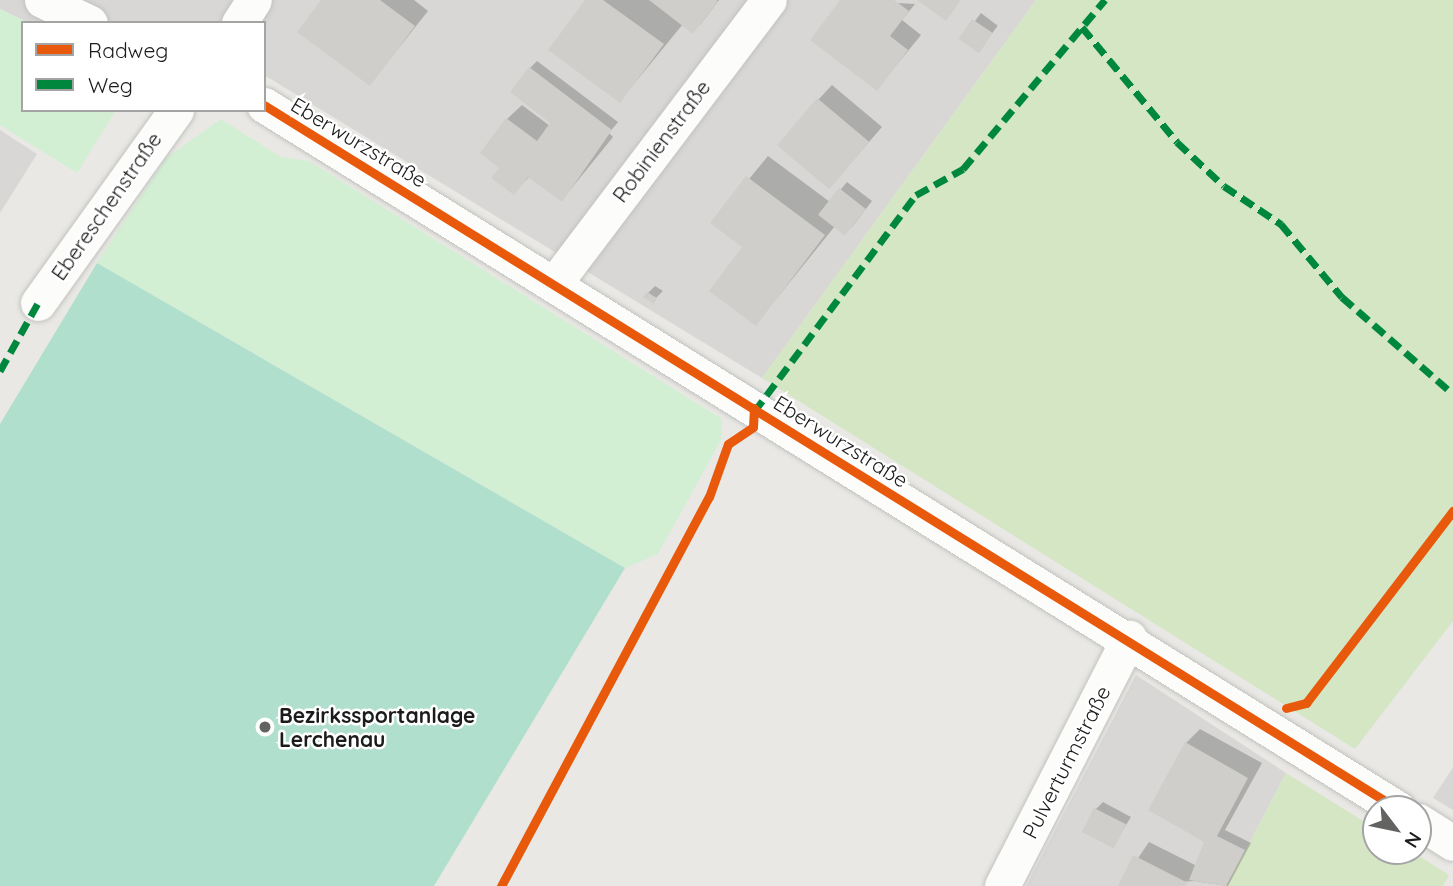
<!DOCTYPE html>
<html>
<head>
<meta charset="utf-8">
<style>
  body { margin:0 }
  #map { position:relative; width:1453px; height:886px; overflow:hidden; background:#e9e8e4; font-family:Quicksand,sans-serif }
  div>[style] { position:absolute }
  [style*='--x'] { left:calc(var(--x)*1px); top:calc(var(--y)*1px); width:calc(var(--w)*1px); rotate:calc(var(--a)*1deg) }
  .residential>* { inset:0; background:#d8d7d5 }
  .grass>* { inset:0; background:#d4e6c4 }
  .park>* { inset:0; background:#d2efd4 }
  .pitch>* { inset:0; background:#b1dfcd }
  .shadow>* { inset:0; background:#0003; transform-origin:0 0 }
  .building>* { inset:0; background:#d0cecb; transform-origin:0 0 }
  .roads { filter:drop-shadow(0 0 2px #c2c2c0) drop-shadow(0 0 2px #c2c2c0) }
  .minor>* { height:35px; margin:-17.5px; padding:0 17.5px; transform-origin:17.5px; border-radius:17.5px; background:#fcfcfb }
  .quiet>* { height:7px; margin-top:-3.5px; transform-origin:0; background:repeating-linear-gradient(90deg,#00873e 0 14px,transparent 0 21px) }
  .cycleway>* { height:9px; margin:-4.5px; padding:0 4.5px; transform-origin:4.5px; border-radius:4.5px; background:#e8590c }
  .dots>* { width:19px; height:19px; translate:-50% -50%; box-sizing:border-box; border:4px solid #fff; border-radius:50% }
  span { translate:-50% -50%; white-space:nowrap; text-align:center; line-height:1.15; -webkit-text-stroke:5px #fff; paint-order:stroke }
  .street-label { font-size:21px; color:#1b1b1b }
  .poi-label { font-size:21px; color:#1b1b1b; font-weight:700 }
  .left { translate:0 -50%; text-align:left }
  .legend { position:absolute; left:21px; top:21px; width:245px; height:91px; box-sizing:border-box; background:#fff; border:2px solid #a4a4a4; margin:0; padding:9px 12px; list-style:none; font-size:21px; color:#1b1b1b }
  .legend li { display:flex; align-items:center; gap:14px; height:35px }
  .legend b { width:35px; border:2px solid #a4a4a4 }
  .north { position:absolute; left:1362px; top:795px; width:70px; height:70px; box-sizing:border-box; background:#fff; border:2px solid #a4a4a4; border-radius:50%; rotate:122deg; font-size:19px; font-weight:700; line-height:28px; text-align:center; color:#1b1b1b }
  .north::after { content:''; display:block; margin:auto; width:24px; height:32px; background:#636361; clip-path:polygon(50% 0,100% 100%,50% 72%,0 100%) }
</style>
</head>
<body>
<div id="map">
  <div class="residential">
    <i style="clip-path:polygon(0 0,1036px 0,762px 378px,264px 75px,264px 23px,29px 23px,0 9px)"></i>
    <i style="clip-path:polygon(0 130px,37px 154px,0 213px)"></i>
    <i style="clip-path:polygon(1136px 675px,1286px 773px,1227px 886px,1026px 886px)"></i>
    <i style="clip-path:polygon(1453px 767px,1453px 810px,1433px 798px)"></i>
  </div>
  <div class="grass">
    <i style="clip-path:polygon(1036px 0,1453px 0,1453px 621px,1355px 749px,762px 378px)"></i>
    <i style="clip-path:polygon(1286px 773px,1376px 829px,1376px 851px,1411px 851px,1449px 875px,1443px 886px,1227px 886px)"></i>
  </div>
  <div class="park">
    <i style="clip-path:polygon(0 9px,29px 23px,23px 23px,23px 110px,116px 110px,77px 173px,0 125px)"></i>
    <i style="clip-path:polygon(221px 119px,281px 157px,309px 161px,722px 419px,721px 440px,658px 554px,625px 568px,97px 263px,166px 158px)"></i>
  </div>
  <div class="pitch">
    <i style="clip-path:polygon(97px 263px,625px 568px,434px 886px,0 886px,0 424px)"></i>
  </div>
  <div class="shadow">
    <i style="clip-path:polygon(323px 0,414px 0,428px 11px,370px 84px)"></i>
    <i style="clip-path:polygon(588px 0,719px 0,700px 25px,683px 24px,620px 101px)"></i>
    <i style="clip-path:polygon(843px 0,915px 4px,902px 20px,921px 35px,877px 89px)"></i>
    <i style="left:981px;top:13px;width:21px;height:33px;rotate:37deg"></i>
    <i style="clip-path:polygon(537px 61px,618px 122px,609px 133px,613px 137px,562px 200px,530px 176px,514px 192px,502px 168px,507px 119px,522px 105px,550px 126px,557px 117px,530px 68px)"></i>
    <i style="clip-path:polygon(832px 85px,882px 127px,830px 187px,818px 100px)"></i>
    <i style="clip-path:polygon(768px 156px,830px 202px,847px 182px,872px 201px,852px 227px,835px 226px,756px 324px,744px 247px,713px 223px)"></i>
    <i style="clip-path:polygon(655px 286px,663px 291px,653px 301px,648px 293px)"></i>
    <i style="clip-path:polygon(1200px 729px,1262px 763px,1225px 830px,1251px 843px,1228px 886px,1194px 881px,1119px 886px,1149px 842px,1197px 866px,1206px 843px,1186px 743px)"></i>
    <i style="clip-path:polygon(1103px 802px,1131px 817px,1113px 846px,1096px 809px)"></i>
  </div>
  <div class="building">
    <i style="clip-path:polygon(321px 0,380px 0,415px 26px,370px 86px,297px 32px)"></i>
    <i style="clip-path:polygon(585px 0,603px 0,664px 44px,620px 103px,548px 50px)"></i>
    <i style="clip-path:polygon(649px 0,716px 0,718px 1px,693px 34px)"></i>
    <i style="clip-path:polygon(840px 0,894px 0,909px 11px,890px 36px,908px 50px,877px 91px,810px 40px)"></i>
    <i style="clip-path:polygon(917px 0,961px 0,946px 21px)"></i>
    <i style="left:972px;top:19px;width:25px;height:24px;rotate:34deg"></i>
    <i style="clip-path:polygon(529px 67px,612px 130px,562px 202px,528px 177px,514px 195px,491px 178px,499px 168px,480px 153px,506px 118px,537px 141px,550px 123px,510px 92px)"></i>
    <i style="left:817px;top:98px;width:68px;height:62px;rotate:40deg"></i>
    <i style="clip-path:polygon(746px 176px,825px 235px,756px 326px,709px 291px,742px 247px,710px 223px)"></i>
    <i style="left:839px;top:188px;width:34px;height:34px;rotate:38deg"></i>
    <i style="clip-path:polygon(647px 292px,657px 298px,654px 304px,643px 297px)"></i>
    <i style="clip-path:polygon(1185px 742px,1248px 778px,1217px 836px,1245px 850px,1226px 886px,1189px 880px,1204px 842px,1148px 810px)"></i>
    <i style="left:1094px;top:808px;width:36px;height:27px;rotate:27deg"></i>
    <i style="clip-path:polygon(1133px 855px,1188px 883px,1186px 886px,1118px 886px)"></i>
  </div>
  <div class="roads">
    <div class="minor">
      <i style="--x:42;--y:0;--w:53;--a:25.6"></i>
      <i style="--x:239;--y:23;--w:27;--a:-57"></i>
      <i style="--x:264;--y:105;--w:1335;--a:31.83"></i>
      <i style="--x:554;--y:284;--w:356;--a:-52.9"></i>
      <i style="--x:38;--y:303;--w:237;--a:-54.4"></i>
      <i style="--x:1418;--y:821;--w:41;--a:32.2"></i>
      <i style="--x:1002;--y:886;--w:279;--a:-62.9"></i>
    </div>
  </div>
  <div class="quiet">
    <i style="--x:1082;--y:27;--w:149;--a:50.4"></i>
    <i style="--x:1177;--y:142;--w:64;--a:43.1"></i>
    <i style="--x:1224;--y:186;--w:69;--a:33.7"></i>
    <i style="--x:1281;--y:224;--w:95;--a:50.1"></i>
    <i style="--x:1342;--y:297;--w:147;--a:41.1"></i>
    <i style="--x:0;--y:371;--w:78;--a:-60.8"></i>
    <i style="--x:754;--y:412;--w:271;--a:-53.3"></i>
    <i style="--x:916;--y:195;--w:54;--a:-29"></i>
    <i style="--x:963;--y:169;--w:221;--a:-50"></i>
  </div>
  <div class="cycleway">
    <i style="--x:264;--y:105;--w:1335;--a:31.83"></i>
    <i style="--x:1286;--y:708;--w:21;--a:-14"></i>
    <i style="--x:1306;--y:703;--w:242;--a:-52.6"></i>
    <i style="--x:501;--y:886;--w:441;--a:-61.9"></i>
    <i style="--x:709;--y:497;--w:56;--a:-70.3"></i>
    <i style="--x:728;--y:444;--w:30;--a:-34"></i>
    <i style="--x:753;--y:427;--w:19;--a:-87"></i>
  </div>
  <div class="dots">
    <i style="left:265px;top:727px;background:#636361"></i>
  </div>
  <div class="street-label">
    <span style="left:661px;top:141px;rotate:-53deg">Robinienstraße</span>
    <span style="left:359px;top:142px;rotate:31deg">Eberwurzstraße</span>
    <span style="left:106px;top:206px;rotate:-55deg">Ebereschenstraße</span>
    <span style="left:841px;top:441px;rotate:32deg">Eberwurzstraße</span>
    <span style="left:1066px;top:762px;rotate:-63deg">Pulverturmstraße</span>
  </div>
  <div class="poi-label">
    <span class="left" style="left:279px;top:727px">Bezirkssportanlage<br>Lerchenau</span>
  </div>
  <ul class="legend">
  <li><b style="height:9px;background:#e8590c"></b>Radweg</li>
  <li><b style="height:9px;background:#00873e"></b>Weg</li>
  </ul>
  <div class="north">N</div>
</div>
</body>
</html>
